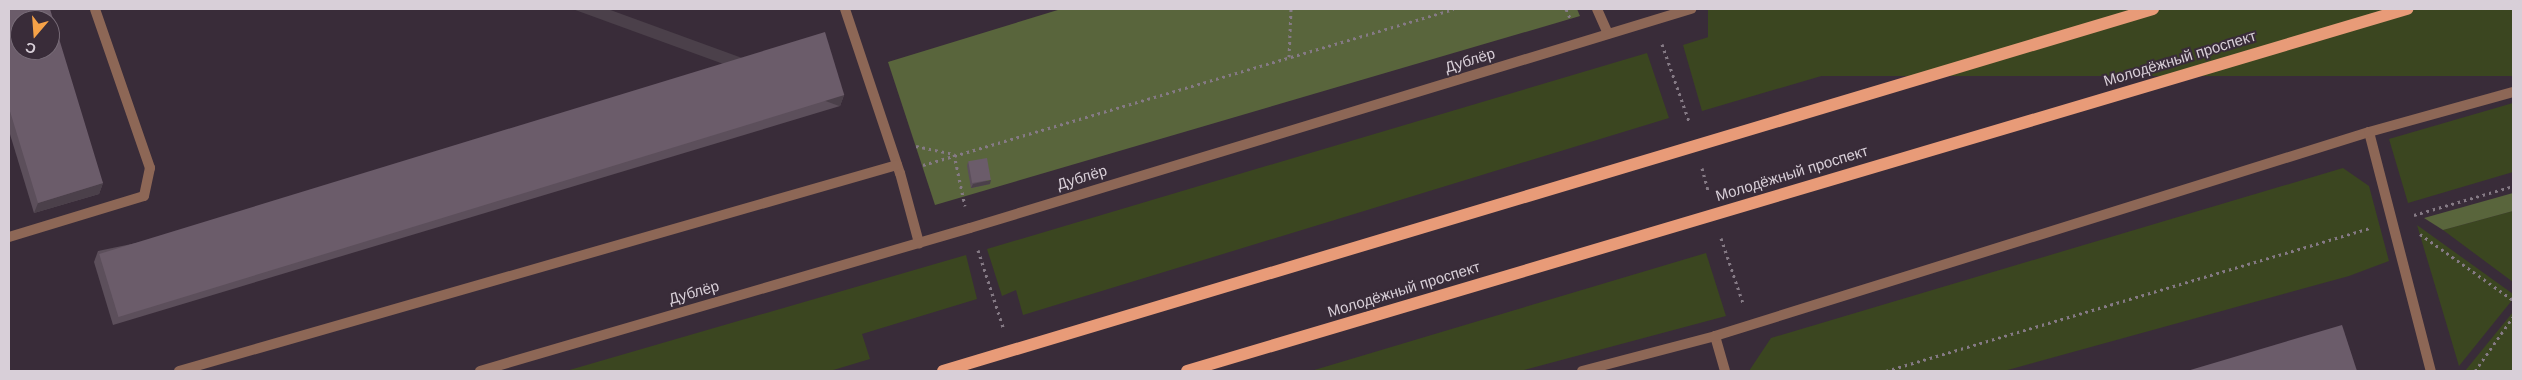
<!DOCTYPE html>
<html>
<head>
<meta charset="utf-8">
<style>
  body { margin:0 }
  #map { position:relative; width:2522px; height:380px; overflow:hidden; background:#392c39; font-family:"DM Sans",sans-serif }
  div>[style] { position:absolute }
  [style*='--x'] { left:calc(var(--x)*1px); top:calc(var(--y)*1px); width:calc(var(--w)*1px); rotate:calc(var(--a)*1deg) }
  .green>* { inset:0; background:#3b4620; transform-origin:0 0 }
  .forest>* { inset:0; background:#59653c }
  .path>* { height:3px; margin-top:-1.5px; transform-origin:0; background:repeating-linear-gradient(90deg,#857a85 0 2.5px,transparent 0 6.5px) }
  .service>* { height:10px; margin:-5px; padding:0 5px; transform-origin:5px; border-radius:5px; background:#8d6756 }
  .minor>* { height:10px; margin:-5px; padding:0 5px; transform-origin:5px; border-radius:5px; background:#8d6756 }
  .primary>* { height:12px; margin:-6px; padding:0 6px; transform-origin:6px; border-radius:6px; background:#e89b78 }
  .wall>* { inset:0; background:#5c4f5b }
  .shaded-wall>* { inset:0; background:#4b404a; transform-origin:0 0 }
  .building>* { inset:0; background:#6b5c6a; transform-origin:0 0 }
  span { translate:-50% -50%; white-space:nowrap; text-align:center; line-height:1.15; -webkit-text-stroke:4px #392c39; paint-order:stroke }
  .street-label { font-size:15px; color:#d8cfd8 }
  .frame { position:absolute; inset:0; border:10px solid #d8cfd8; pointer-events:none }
  .north { position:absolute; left:10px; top:10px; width:50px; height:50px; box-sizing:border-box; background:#392c39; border:1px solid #796d79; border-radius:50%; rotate:198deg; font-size:14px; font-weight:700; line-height:20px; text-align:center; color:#d8cfd8 }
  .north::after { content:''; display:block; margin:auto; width:18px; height:22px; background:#f6a248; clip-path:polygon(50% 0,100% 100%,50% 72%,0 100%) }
</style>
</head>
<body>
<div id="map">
  <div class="green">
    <i style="clip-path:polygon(1798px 9px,2049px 9px,1702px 111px,1683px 45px)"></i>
    <i style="left:2513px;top:10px;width:66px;height:805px;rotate:90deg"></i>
    <i style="clip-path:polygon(1647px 53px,1669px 118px,1023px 315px,1016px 290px,1002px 296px,987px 249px)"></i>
    <i style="clip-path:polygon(2513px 103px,2513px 172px,2408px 203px,2389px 139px)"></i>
    <i style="clip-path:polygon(2343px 168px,2369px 186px,2389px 261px,2349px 276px,2004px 371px,1749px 371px,1771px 338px)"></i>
    <i style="clip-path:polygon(2513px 211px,2513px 282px,2443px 230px)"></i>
    <i style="clip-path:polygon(2417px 225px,2513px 294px,2513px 299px,2459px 366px)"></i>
    <i style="clip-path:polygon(1706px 253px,1726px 316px,1520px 371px,1311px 371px)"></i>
    <i style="clip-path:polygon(966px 255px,977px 299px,862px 334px,870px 359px,830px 371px,566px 371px)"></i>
    <i style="clip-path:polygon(2513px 312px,2513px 371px,2465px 371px)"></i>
  </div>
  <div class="forest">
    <i style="clip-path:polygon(1061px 9px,1577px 9px,1580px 16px,935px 205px,888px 62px)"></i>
    <i style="clip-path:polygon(2513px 193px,2513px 211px,2443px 230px,2424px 218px)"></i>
  </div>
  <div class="path">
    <i style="--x:1566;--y:9;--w:12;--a:66"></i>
    <i style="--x:1662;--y:44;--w:82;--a:70.7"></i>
    <i style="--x:1289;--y:57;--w:48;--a:-87.6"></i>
    <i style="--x:916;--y:146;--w:39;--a:12"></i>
    <i style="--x:954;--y:154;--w:53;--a:78.1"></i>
    <i style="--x:923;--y:165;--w:553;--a:-16.37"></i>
    <i style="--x:1702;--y:168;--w:24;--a:75"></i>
    <i style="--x:2414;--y:215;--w:103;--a:-16.3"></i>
    <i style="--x:2420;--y:234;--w:114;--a:35.4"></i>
    <i style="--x:1721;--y:238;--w:69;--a:71.3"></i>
    <i style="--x:978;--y:250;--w:81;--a:72"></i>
    <i style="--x:1886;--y:371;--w:505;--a:-16.46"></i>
    <i style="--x:2475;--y:371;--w:66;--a:-54.9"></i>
  </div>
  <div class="service">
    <i style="--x:845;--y:9;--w:173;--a:71.5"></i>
    <i style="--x:900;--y:173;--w:73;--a:74.8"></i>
    <i style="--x:1597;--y:9;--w:27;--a:66"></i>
    <i style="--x:2369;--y:132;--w:247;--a:75.5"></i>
    <i style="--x:9;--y:237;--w:141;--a:-16.9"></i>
    <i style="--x:144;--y:196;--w:29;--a:-78"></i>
    <i style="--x:150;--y:168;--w:168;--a:-109.1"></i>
    <i style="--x:1715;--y:336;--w:36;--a:74"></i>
    <i style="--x:179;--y:371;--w:747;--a:-16.01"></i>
  </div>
  <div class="minor">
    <i style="--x:480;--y:371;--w:510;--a:-16.27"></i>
    <i style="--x:970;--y:228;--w:754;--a:-16.9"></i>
    <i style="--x:1582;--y:371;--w:138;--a:-14.7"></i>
    <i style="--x:1715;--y:336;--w:685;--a:-17.32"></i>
    <i style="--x:2369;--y:132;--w:149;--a:-15.5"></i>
  </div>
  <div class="primary">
    <i style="--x:943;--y:371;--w:1263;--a:-16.66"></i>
    <i style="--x:1187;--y:371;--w:1273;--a:-16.53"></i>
  </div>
  <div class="wall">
    <i style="clip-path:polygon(9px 9px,103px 183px,99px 194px,34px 213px,9px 131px)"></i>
    <i style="clip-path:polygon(844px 95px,840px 106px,113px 325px,94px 262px,98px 251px)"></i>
    <i style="clip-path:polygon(968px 162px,990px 184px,971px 188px,967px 166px)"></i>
  </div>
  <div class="shaded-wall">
    <i style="left:844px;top:95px;width:12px;height:759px;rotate:110deg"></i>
    <i style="clip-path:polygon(991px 180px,990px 184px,971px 188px,973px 184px)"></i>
    <i style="clip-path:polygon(103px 183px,99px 194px,34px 213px,38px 203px)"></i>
  </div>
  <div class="building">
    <i style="clip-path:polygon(evenodd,9px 9px,50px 9px,103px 183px,38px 203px,9px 108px,9px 9px,20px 20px,50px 20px,50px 50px,20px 50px,20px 20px)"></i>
    <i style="left:825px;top:32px;width:66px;height:759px;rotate:73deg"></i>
    <i style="left:987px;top:158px;width:22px;height:19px;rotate:80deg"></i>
    <i style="clip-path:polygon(2342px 325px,2357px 371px,2187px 371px)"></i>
  </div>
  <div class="street-label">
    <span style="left:2180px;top:59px;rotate:-17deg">Молодёжный проспект</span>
    <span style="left:1470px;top:61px;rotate:-17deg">Дублёр</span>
    <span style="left:1792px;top:174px;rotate:-17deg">Молодёжный проспект</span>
    <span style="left:1082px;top:178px;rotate:-17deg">Дублёр</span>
    <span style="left:1404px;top:290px;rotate:-17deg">Молодёжный проспект</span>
    <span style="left:694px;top:293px;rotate:-16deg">Дублёр</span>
  </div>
  <div class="frame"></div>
  <div class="north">С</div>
</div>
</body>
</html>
